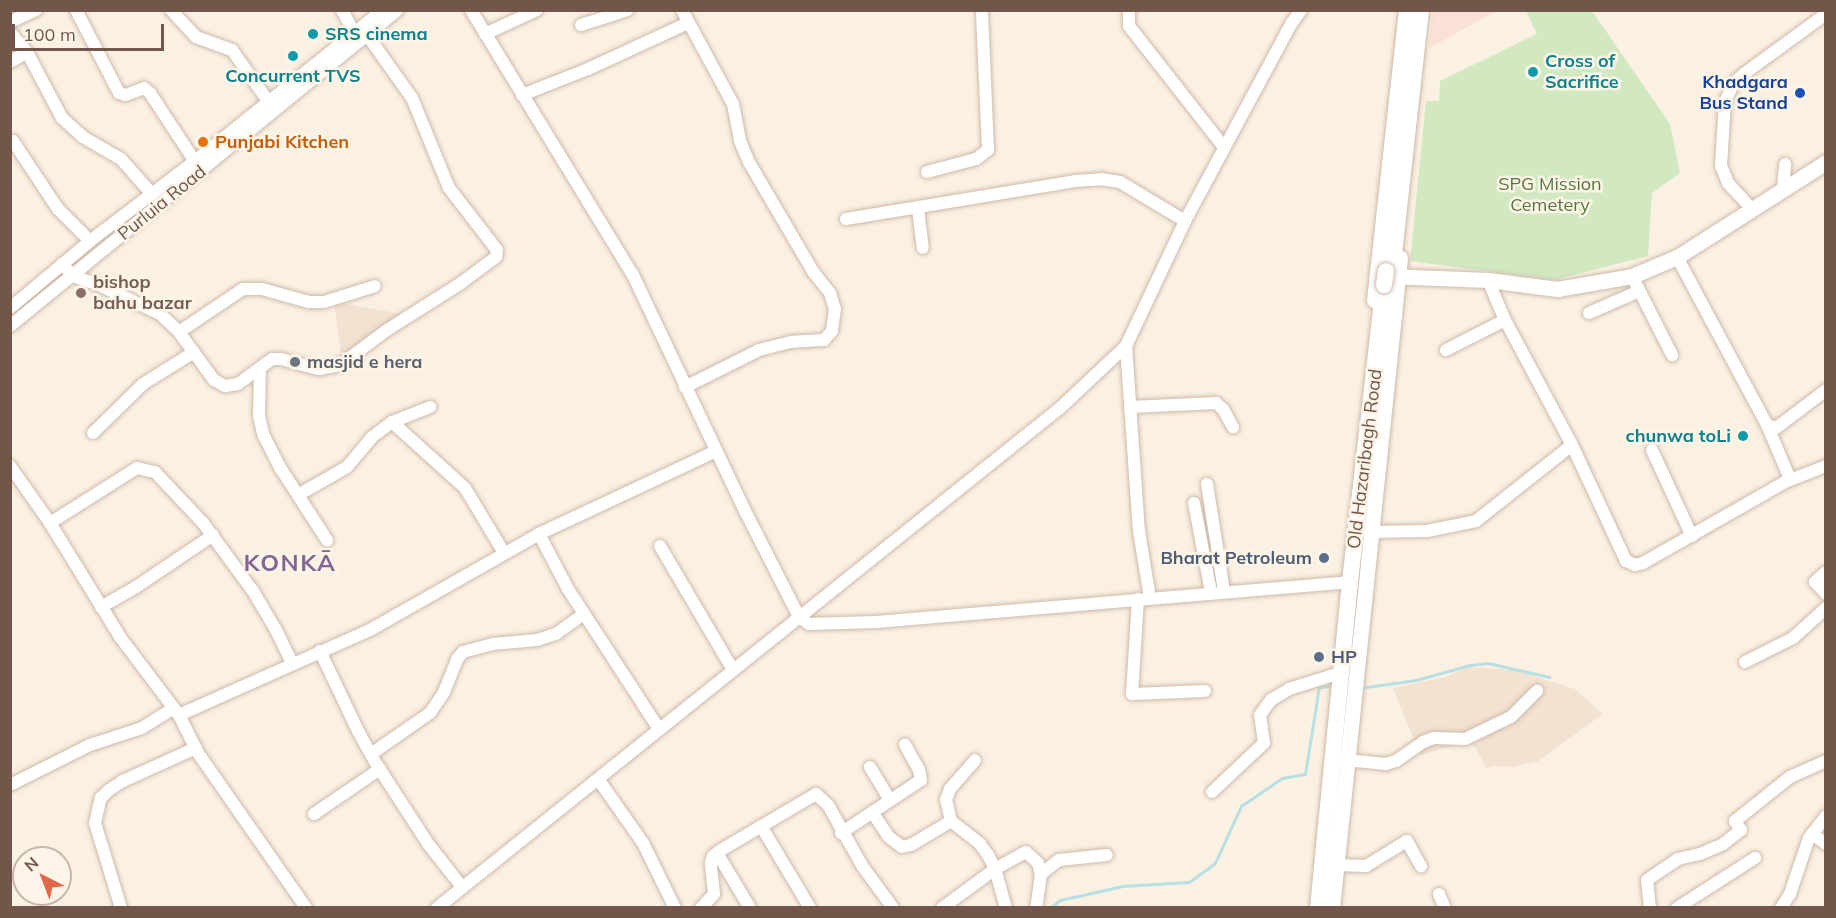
<!DOCTYPE html>
<html>
<head>
<meta charset="utf-8">
<style>
  body { margin:0 }
  #map { position:relative; width:1836px; height:918px; overflow:hidden; background:#fbf1e2; font-family:Mulish,sans-serif }
  div>[style] { position:absolute }
  [style*='--x'] { left:calc(var(--x)*1px); top:calc(var(--y)*1px); width:calc(var(--w)*1px); rotate:calc(var(--a)*1deg) }
  .residential>* { inset:0; background:#f2e2d1 }
  .commercial>* { inset:0; background:#fbe0d6 }
  .green>* { inset:0; background:#d2e8c1 }
  .stream>* { height:3px; margin:-1.5px; padding:0 1.5px; transform-origin:1.5px; border-radius:1.5px; background:#b8dfe4 }
  .roads { filter:drop-shadow(0 0 2px #cebaac) drop-shadow(0 0 2px #cebaac) }
  .minor>* { height:12px; margin:-6px; padding:0 6px; transform-origin:6px; border-radius:6px; background:#fff }
  .tertiary>* { height:15px; margin:-7.5px; padding:0 7.5px; transform-origin:7.5px; border-radius:7.5px; background:#fff }
  .secondary>* { height:16px; margin:-8px; padding:0 8px; transform-origin:8px; border-radius:8px; background:#fff }
  .bridges { filter:drop-shadow(0 0 2px #d1b9aa) drop-shadow(0 0 2px #d1b9aa) }
  .secondary-bridge>* { height:16px; margin:-8px; padding:0 8px; transform-origin:8px; border-radius:8px; background:#fff }
  .dots>* { width:16px; height:16px; translate:-50% -50%; box-sizing:border-box; border:3px solid #fef5e8; border-radius:50% }
  span { translate:-50% -50%; white-space:nowrap; text-align:center; line-height:1.15; -webkit-text-stroke:5px #fef5e8; paint-order:stroke }
  .culture-label { font-size:18px; color:#0d838f; font-weight:700 }
  .left { translate:0 -50%; text-align:left }
  .right { translate:-100% -50%; text-align:right }
  .transit-label { font-size:18px; color:#164399; font-weight:700 }
  .food-label { font-size:18px; color:#c56008; font-weight:700 }
  .park-label { font-size:18px; color:#547742 }
  .street-label { font-size:18px; color:#72564a }
  .education-label { font-size:18px; color:#785e54; font-weight:700 }
  .worship-label { font-size:18px; color:#5b616d; font-weight:700 }
  .service-label { font-size:18px; color:#4e5e75; font-weight:700 }
  .district-label { font-size:24px; color:#836595; font-weight:700; letter-spacing:1.5px }
  .frame { position:absolute; inset:0; border:12px solid #72564a; pointer-events:none }
  .north { position:absolute; left:12px; top:846px; width:60px; height:60px; box-sizing:border-box; background:#fef5e8; border:2px solid #c6b5a9; border-radius:50%; rotate:318deg; font-size:16px; font-weight:700; line-height:24px; text-align:center; color:#72564a }
  .north::after { content:''; display:block; margin:auto; width:21px; height:27px; background:#e1674b; clip-path:polygon(50% 0,100% 100%,50% 72%,0 100%) }
  .scale { position:absolute; left:12px; top:24px; width:152px; height:27px; box-sizing:border-box; border:3px solid #72564a; border-top:0; padding-left:8px; font-size:18px; line-height:21px; white-space:nowrap; color:#72564a; -webkit-text-stroke:4px #fef5e8; paint-order:stroke }
</style>
</head>
<body>
<div id="map">
  <div class="residential">
    <i style="clip-path:polygon(334px 302px,408px 315px,342px 362px)"></i>
    <i style="clip-path:polygon(1468px 667px,1514px 670px,1575px 689px,1603px 714px,1538px 761px,1514px 767px,1494px 766px,1487px 768px,1471px 741px,1420px 755px,1393px 688px,1445px 677px)"></i>
  </div>
  <div class="commercial">
    <i style="clip-path:polygon(1433px 11px,1433px 10px,1497px 11px,1429px 48px)"></i>
  </div>
  <div class="green">
    <i style="clip-path:polygon(1526px 11px,1592px 11px,1670px 124px,1680px 173px,1652px 193px,1648px 256px,1555px 280px,1410px 261px,1426px 101px,1439px 101px,1440px 81px,1537px 34px)"></i>
  </div>
  <div class="stream">
    <i style="--x:1359;--y:688;--w:58;--a:-8"></i>
    <i style="--x:1416;--y:680;--w:56;--a:-15.5"></i>
    <i style="--x:1470;--y:665;--w:18;--a:-6"></i>
    <i style="--x:1488;--y:663;--w:63;--a:12.9"></i>
    <i style="--x:1050;--y:908;--w:13;--a:-39"></i>
    <i style="--x:1060;--y:900;--w:64;--a:-12.7"></i>
    <i style="--x:1122;--y:886;--w:67;--a:-3.4"></i>
    <i style="--x:1189;--y:882;--w:32;--a:-36"></i>
    <i style="--x:1215;--y:863;--w:63;--a:-65.5"></i>
    <i style="--x:1241;--y:806;--w:50;--a:-34.3"></i>
    <i style="--x:1282;--y:778;--w:23;--a:-10"></i>
    <i style="--x:1305;--y:774;--w:88;--a:-80.9"></i>
    <i style="--x:1319;--y:687;--w:15;--a:-4"></i>
  </div>
  <div class="roads">
    <div class="minor">
      <i style="--x:76;--y:10;--w:93;--a:62.6"></i>
      <i style="--x:119;--y:93;--w:7;--a:16"></i>
      <i style="--x:126;--y:95;--w:19;--a:-21"></i>
      <i style="--x:144;--y:88;--w:8;--a:40"></i>
      <i style="--x:150;--y:93;--w:87;--a:56.7"></i>
      <i style="--x:171;--y:10;--w:37;--a:47"></i>
      <i style="--x:196;--y:37;--w:38;--a:20"></i>
      <i style="--x:232;--y:50;--w:62;--a:54.8"></i>
      <i style="--x:342;--y:10;--w:27;--a:62"></i>
      <i style="--x:471;--y:10;--w:311;--a:58.6"></i>
      <i style="--x:633;--y:275;--w:257;--a:64.6"></i>
      <i style="--x:743;--y:507;--w:123;--a:63"></i>
      <i style="--x:799;--y:617;--w:12;--a:35"></i>
      <i style="--x:809;--y:624;--w:67;--a:-1.7"></i>
      <i style="--x:876;--y:622;--w:471;--a:-4.8"></i>
      <i style="--x:682;--y:10;--w:107;--a:61.5"></i>
      <i style="--x:733;--y:104;--w:38;--a:79"></i>
      <i style="--x:740;--y:141;--w:25;--a:67"></i>
      <i style="--x:750;--y:164;--w:126;--a:59.6"></i>
      <i style="--x:814;--y:273;--w:26;--a:51"></i>
      <i style="--x:830;--y:293;--w:17;--a:73"></i>
      <i style="--x:835;--y:309;--w:22;--a:98"></i>
      <i style="--x:832;--y:331;--w:12;--a:132"></i>
      <i style="--x:824;--y:340;--w:33;--a:177"></i>
      <i style="--x:791;--y:342;--w:33;--a:166"></i>
      <i style="--x:759;--y:350;--w:83;--a:153.4"></i>
      <i style="--x:1129;--y:10;--w:16;--a:90"></i>
      <i style="--x:1129;--y:26;--w:154;--a:51.9"></i>
      <i style="--x:10;--y:22;--w:29;--a:-25"></i>
      <i style="--x:581;--y:25;--w:49;--a:-17.7"></i>
      <i style="--x:10;--y:32;--w:26;--a:50"></i>
      <i style="--x:27;--y:52;--w:75;--a:62.1"></i>
      <i style="--x:62;--y:118;--w:28;--a:42"></i>
      <i style="--x:83;--y:137;--w:44;--a:30.1"></i>
      <i style="--x:121;--y:159;--w:47;--a:48.5"></i>
      <i style="--x:485;--y:34;--w:57;--a:-24.8"></i>
      <i style="--x:10;--y:62;--w:20;--a:-30"></i>
      <i style="--x:522;--y:95;--w:71;--a:-21.5"></i>
      <i style="--x:588;--y:69;--w:110;--a:-24.7"></i>
      <i style="--x:10;--y:144;--w:4;--a:-45"></i>
      <i style="--x:13;--y:141;--w:82;--a:56.5"></i>
      <i style="--x:58;--y:209;--w:45;--a:45"></i>
      <i style="--x:927;--y:172;--w:51;--a:-14.9"></i>
      <i style="--x:976;--y:159;--w:15;--a:-37"></i>
      <i style="--x:988;--y:150;--w:140;--a:-92.5"></i>
      <i style="--x:1783;--y:189;--w:25;--a:-85"></i>
      <i style="--x:918;--y:209;--w:39;--a:83"></i>
      <i style="--x:1752;--y:209;--w:35;--a:-133"></i>
      <i style="--x:1728;--y:183;--w:18;--a:-112"></i>
      <i style="--x:1721;--y:166;--w:64;--a:-86.4"></i>
      <i style="--x:1725;--y:102;--w:20;--a:-66"></i>
      <i style="--x:1733;--y:84;--w:16;--a:-43"></i>
      <i style="--x:1745;--y:73;--w:100;--a:-36.1"></i>
      <i style="--x:846;--y:219;--w:232;--a:-9.4"></i>
      <i style="--x:1075;--y:181;--w:26;--a:-4"></i>
      <i style="--x:1101;--y:179;--w:19;--a:9"></i>
      <i style="--x:1120;--y:182;--w:76;--a:31"></i>
      <i style="--x:1677;--y:257;--w:191;--a:61.8"></i>
      <i style="--x:1767;--y:425;--w:9;--a:18"></i>
      <i style="--x:1776;--y:428;--w:63;--a:-37.2"></i>
      <i style="--x:62;--y:264;--w:16;--a:47"></i>
      <i style="--x:73;--y:276;--w:28;--a:19"></i>
      <i style="--x:99;--y:285;--w:68;--a:25.4"></i>
      <i style="--x:160;--y:314;--w:26;--a:43"></i>
      <i style="--x:179;--y:332;--w:59;--a:53.9"></i>
      <i style="--x:214;--y:380;--w:13;--a:29"></i>
      <i style="--x:225;--y:386;--w:13;--a:-9"></i>
      <i style="--x:238;--y:384;--w:42;--a:-36.3"></i>
      <i style="--x:272;--y:359;--w:9;--a:0"></i>
      <i style="--x:281;--y:359;--w:39;--a:15"></i>
      <i style="--x:319;--y:369;--w:21;--a:-11"></i>
      <i style="--x:340;--y:365;--w:59;--a:-36.7"></i>
      <i style="--x:387;--y:330;--w:88;--a:-32.4"></i>
      <i style="--x:461;--y:283;--w:44;--a:-36.6"></i>
      <i style="--x:496;--y:257;--w:7;--a:-82"></i>
      <i style="--x:497;--y:250;--w:78;--a:-127.7"></i>
      <i style="--x:449;--y:188;--w:97;--a:-112.3"></i>
      <i style="--x:412;--y:98;--w:77;--a:-125.5"></i>
      <i style="--x:1632;--y:276;--w:89;--a:63.1"></i>
      <i style="--x:1488;--y:280;--w:43;--a:67"></i>
      <i style="--x:1505;--y:320;--w:142;--a:61.8"></i>
      <i style="--x:1572;--y:445;--w:128;--a:65"></i>
      <i style="--x:1626;--y:561;--w:10;--a:24"></i>
      <i style="--x:1635;--y:565;--w:8;--a:-14"></i>
      <i style="--x:1643;--y:563;--w:163;--a:-29.7"></i>
      <i style="--x:1785;--y:482;--w:44;--a:-21.3"></i>
      <i style="--x:10;--y:308;--w:104;--a:-39.9"></i>
      <i style="--x:90;--y:241;--w:132;--a:-37.3"></i>
      <i style="--x:195;--y:161;--w:241;--a:-38.8"></i>
      <i style="--x:1589;--y:313;--w:55;--a:-23.7"></i>
      <i style="--x:10;--y:326;--w:500;--a:-39.2"></i>
      <i style="--x:179;--y:332;--w:77;--a:-33.9"></i>
      <i style="--x:243;--y:289;--w:19;--a:0"></i>
      <i style="--x:262;--y:289;--w:49;--a:15.5"></i>
      <i style="--x:309;--y:302;--w:15;--a:0"></i>
      <i style="--x:324;--y:302;--w:53;--a:-17.4"></i>
      <i style="--x:1126;--y:346;--w:185;--a:86"></i>
      <i style="--x:1139;--y:531;--w:68;--a:80.7"></i>
      <i style="--x:1446;--y:350;--w:66;--a:-27"></i>
      <i style="--x:260;--y:368;--w:48;--a:91.2"></i>
      <i style="--x:259;--y:416;--w:18;--a:77"></i>
      <i style="--x:263;--y:434;--w:39;--a:63"></i>
      <i style="--x:281;--y:469;--w:85;--a:57.1"></i>
      <i style="--x:1130;--y:407;--w:86;--a:-2.7"></i>
      <i style="--x:1216;--y:403;--w:9;--a:41"></i>
      <i style="--x:1223;--y:409;--w:21;--a:61"></i>
      <i style="--x:392;--y:422;--w:98;--a:42.1"></i>
      <i style="--x:465;--y:488;--w:76;--a:59"></i>
      <i style="--x:1767;--y:425;--w:59;--a:66.9"></i>
      <i style="--x:93;--y:433;--w:70;--a:-44.4"></i>
      <i style="--x:143;--y:384;--w:60;--a:-32.1"></i>
      <i style="--x:1652;--y:450;--w:95;--a:65.1"></i>
      <i style="--x:10;--y:466;--w:70;--a:54.9"></i>
      <i style="--x:50;--y:523;--w:134;--a:58.4"></i>
      <i style="--x:120;--y:637;--w:98;--a:52.9"></i>
      <i style="--x:179;--y:715;--w:42;--a:63.4"></i>
      <i style="--x:198;--y:753;--w:189;--a:55.1"></i>
      <i style="--x:1207;--y:484;--w:108;--a:81"></i>
      <i style="--x:298;--y:495;--w:56;--a:-29.7"></i>
      <i style="--x:347;--y:467;--w:39;--a:-50"></i>
      <i style="--x:372;--y:437;--w:25;--a:-37"></i>
      <i style="--x:392;--y:422;--w:41;--a:-21.5"></i>
      <i style="--x:1194;--y:503;--w:91;--a:79.2"></i>
      <i style="--x:50;--y:523;--w:103;--a:-32.3"></i>
      <i style="--x:137;--y:468;--w:18;--a:13"></i>
      <i style="--x:155;--y:472;--w:70;--a:46.7"></i>
      <i style="--x:203;--y:523;--w:84;--a:53.7"></i>
      <i style="--x:253;--y:591;--w:45;--a:59.5"></i>
      <i style="--x:276;--y:630;--w:37;--a:64"></i>
      <i style="--x:1370;--y:532;--w:57;--a:-1"></i>
      <i style="--x:1427;--y:531;--w:50;--a:-11.5"></i>
      <i style="--x:1476;--y:521;--w:122;--a:-38.4"></i>
      <i style="--x:539;--y:534;--w:195;--a:-25.1"></i>
      <i style="--x:660;--y:546;--w:144;--a:59.5"></i>
      <i style="--x:1826;--y:572;--w:15;--a:138"></i>
      <i style="--x:1815;--y:582;--w:16;--a:47"></i>
      <i style="--x:1138;--y:599;--w:95;--a:93.6"></i>
      <i style="--x:1132;--y:694;--w:73;--a:-2.4"></i>
      <i style="--x:101;--y:607;--w:40;--a:-29.7"></i>
      <i style="--x:136;--y:587;--w:93;--a:-34"></i>
      <i style="--x:320;--y:651;--w:89;--a:64.6"></i>
      <i style="--x:358;--y:731;--w:39;--a:61"></i>
      <i style="--x:377;--y:765;--w:95;--a:57"></i>
      <i style="--x:429;--y:845;--w:53;--a:51.8"></i>
      <i style="--x:1745;--y:662;--w:54;--a:-26.6"></i>
      <i style="--x:1793;--y:638;--w:45;--a:-42.3"></i>
      <i style="--x:179;--y:715;--w:209;--a:-24"></i>
      <i style="--x:370;--y:630;--w:194;--a:-29.6"></i>
      <i style="--x:539;--y:534;--w:62;--a:62.2"></i>
      <i style="--x:568;--y:589;--w:167;--a:57"></i>
      <i style="--x:371;--y:754;--w:72;--a:-34.8"></i>
      <i style="--x:430;--y:713;--w:25;--a:-56"></i>
      <i style="--x:444;--y:692;--w:35;--a:-68"></i>
      <i style="--x:457;--y:659;--w:9;--a:-49"></i>
      <i style="--x:463;--y:652;--w:31;--a:-15"></i>
      <i style="--x:493;--y:644;--w:44;--a:-5.2"></i>
      <i style="--x:537;--y:640;--w:20;--a:-18"></i>
      <i style="--x:556;--y:634;--w:34;--a:-36"></i>
      <i style="--x:1346;--y:760;--w:40;--a:5.7"></i>
      <i style="--x:1386;--y:764;--w:10;--a:-17"></i>
      <i style="--x:1396;--y:761;--w:33;--a:-35"></i>
      <i style="--x:1423;--y:742;--w:12;--a:-20"></i>
      <i style="--x:1434;--y:738;--w:31;--a:2"></i>
      <i style="--x:1465;--y:739;--w:51;--a:-25.6"></i>
      <i style="--x:1511;--y:717;--w:37;--a:-45"></i>
      <i style="--x:870;--y:767;--w:39;--a:59"></i>
      <i style="--x:598;--y:779;--w:78;--a:54.9"></i>
      <i style="--x:643;--y:843;--w:72;--a:63.8"></i>
      <i style="--x:10;--y:785;--w:89;--a:-26.6"></i>
      <i style="--x:90;--y:745;--w:55;--a:-18.1"></i>
      <i style="--x:142;--y:728;--w:36;--a:-32"></i>
      <i style="--x:1212;--y:792;--w:71;--a:-43.3"></i>
      <i style="--x:1264;--y:743;--w:28;--a:-98"></i>
      <i style="--x:1260;--y:715;--w:19;--a:-54"></i>
      <i style="--x:1271;--y:700;--w:21;--a:-31"></i>
      <i style="--x:1289;--y:689;--w:50;--a:-17.4"></i>
      <i style="--x:872;--y:812;--w:30;--a:56"></i>
      <i style="--x:889;--y:837;--w:16;--a:38"></i>
      <i style="--x:902;--y:847;--w:9;--a:-13"></i>
      <i style="--x:911;--y:845;--w:47;--a:-31"></i>
      <i style="--x:951;--y:821;--w:37;--a:38"></i>
      <i style="--x:980;--y:844;--w:14;--a:54"></i>
      <i style="--x:988;--y:855;--w:16;--a:63"></i>
      <i style="--x:995;--y:869;--w:41;--a:74.2"></i>
      <i style="--x:314;--y:814;--w:80;--a:-34.3"></i>
      <i style="--x:951;--y:821;--w:22;--a:-103"></i>
      <i style="--x:946;--y:800;--w:12;--a:-70"></i>
      <i style="--x:950;--y:789;--w:38;--a:-49"></i>
      <i style="--x:761;--y:826;--w:96;--a:59.1"></i>
      <i style="--x:841;--y:833;--w:96;--a:-33.5"></i>
      <i style="--x:921;--y:780;--w:10;--a:-101"></i>
      <i style="--x:919;--y:770;--w:29;--a:-119"></i>
      <i style="--x:1812;--y:834;--w:17;--a:36"></i>
      <i style="--x:717;--y:853;--w:64;--a:59"></i>
      <i style="--x:1336;--y:865;--w:30;--a:2"></i>
      <i style="--x:1366;--y:866;--w:48;--a:-31.4"></i>
      <i style="--x:1407;--y:841;--w:29;--a:61"></i>
      <i style="--x:1041;--y:874;--w:23;--a:-38"></i>
      <i style="--x:1059;--y:860;--w:48;--a:-5.9"></i>
      <i style="--x:1439;--y:894;--w:15;--a:67"></i>
      <i style="--x:121;--y:908;--w:89;--a:-107"></i>
      <i style="--x:95;--y:823;--w:26;--a:-77"></i>
      <i style="--x:101;--y:798;--w:11;--a:-45"></i>
      <i style="--x:109;--y:790;--w:17;--a:-33"></i>
      <i style="--x:123;--y:781;--w:80;--a:-24.3"></i>
      <i style="--x:437;--y:908;--w:799;--a:-38.75"></i>
      <i style="--x:1060;--y:408;--w:91;--a:-43.2"></i>
      <i style="--x:1126;--y:346;--w:138;--a:-64.7"></i>
      <i style="--x:1185;--y:221;--w:224;--a:-61.7"></i>
      <i style="--x:1291;--y:24;--w:17;--a:-54"></i>
      <i style="--x:701;--y:908;--w:19;--a:-47"></i>
      <i style="--x:714;--y:894;--w:31;--a:-96"></i>
      <i style="--x:711;--y:863;--w:7;--a:-74"></i>
      <i style="--x:713;--y:856;--w:10;--a:-37"></i>
      <i style="--x:721;--y:850;--w:110;--a:-30.5"></i>
      <i style="--x:816;--y:794;--w:16;--a:43"></i>
      <i style="--x:828;--y:805;--w:71;--a:60.6"></i>
      <i style="--x:863;--y:867;--w:51;--a:53.8"></i>
      <i style="--x:942;--y:908;--w:66;--a:-36.3"></i>
      <i style="--x:995;--y:869;--w:35;--a:-29"></i>
      <i style="--x:1026;--y:852;--w:16;--a:43"></i>
      <i style="--x:1038;--y:863;--w:11;--a:75"></i>
      <i style="--x:1041;--y:874;--w:34;--a:98"></i>
      <i style="--x:1650;--y:908;--w:28;--a:-96"></i>
      <i style="--x:1647;--y:880;--w:37;--a:-34"></i>
      <i style="--x:1678;--y:859;--w:23;--a:-13"></i>
      <i style="--x:1700;--y:854;--w:25;--a:-23"></i>
      <i style="--x:1723;--y:844;--w:23;--a:-38"></i>
      <i style="--x:1741;--y:830;--w:11;--a:-124"></i>
      <i style="--x:1735;--y:821;--w:70;--a:-38.7"></i>
      <i style="--x:1790;--y:777;--w:39;--a:-24"></i>
      <i style="--x:1677;--y:908;--w:93;--a:-32.7"></i>
      <i style="--x:1781;--y:908;--w:17;--a:-57"></i>
      <i style="--x:1790;--y:894;--w:59;--a:-71.3"></i>
      <i style="--x:1809;--y:838;--w:28;--a:-52"></i>
    </div>
    <div class="tertiary">
      <i style="--x:1388;--y:276;--w:100;--a:2.3"></i>
      <i style="--x:1488;--y:280;--w:70;--a:7.4"></i>
      <i style="--x:1557;--y:289;--w:76;--a:-9.8"></i>
      <i style="--x:1632;--y:276;--w:49;--a:-22.9"></i>
      <i style="--x:1677;--y:257;--w:177;--a:-32.5"></i>
      <i style="--x:1374;--y:300;--w:292;--a:-83.7"></i>
      <i style="--x:1332;--y:908;--w:654;--a:-84.03"></i>
    </div>
    <div class="secondary">
      <i style="--x:1392;--y:272;--w:264;--a:-83.7"></i>
      <i style="--x:1318;--y:908;--w:328;--a:-84.4"></i>
      <i style="--x:1350;--y:582;--w:299;--a:-83.5"></i>
    </div>
  </div>
  <div class="bridges">
    <div class="secondary-bridge">
      <i style="--x:1384;--y:285;--w:14;--a:-82"></i>
    </div>
  </div>
  <div class="dots">
    <i style="left:313px;top:34px;background:#0f9aa8"></i>
    <i style="left:293px;top:56px;background:#0f9aa8"></i>
    <i style="left:1533px;top:72px;background:#0f9aa8"></i>
    <i style="left:1800px;top:93px;background:#1a4fb4"></i>
    <i style="left:203px;top:142px;background:#e8710a"></i>
    <i style="left:81px;top:293px;background:#8d6e63"></i>
    <i style="left:295px;top:362px;background:#6b7280"></i>
    <i style="left:1743px;top:436px;background:#0f9aa8"></i>
    <i style="left:1324px;top:558px;background:#5c6f8a"></i>
    <i style="left:1319px;top:657px;background:#5c6f8a"></i>
  </div>
  <div class="culture-label">
    <span class="left" style="left:325px;top:34px">SRS cinema</span>
    <span class="left" style="left:1545px;top:72px">Cross of<br>Sacrifice</span>
    <span style="left:293px;top:76px">Concurrent TVS</span>
    <span class="right" style="left:1731px;top:436px">chunwa toLi</span>
  </div>
  <div class="transit-label">
    <span class="right" style="left:1788px;top:93px">Khadgara<br>Bus Stand</span>
  </div>
  <div class="food-label">
    <span class="left" style="left:215px;top:142px">Punjabi Kitchen</span>
  </div>
  <div class="park-label">
    <span style="left:1550px;top:195px">SPG Mission<br>Cemetery</span>
  </div>
  <div class="street-label">
    <span style="left:162px;top:203px;rotate:-39deg">Purluia Road</span>
    <span style="left:1365px;top:459px;rotate:-83deg">Old Hazaribagh Road</span>
  </div>
  <div class="education-label">
    <span class="left" style="left:93px;top:293px">bishop<br>bahu bazar</span>
  </div>
  <div class="worship-label">
    <span class="left" style="left:307px;top:362px">masjid e hera</span>
  </div>
  <div class="service-label">
    <span class="right" style="left:1312px;top:558px">Bharat Petroleum</span>
    <span class="left" style="left:1331px;top:657px">HP</span>
  </div>
  <div class="district-label">
    <span style="left:290px;top:563px">KONKĀ</span>
  </div>
  <div class="frame"></div>
  <div class="north">N</div>
  <div class="scale">100 m</div>
</div>
</body>
</html>
